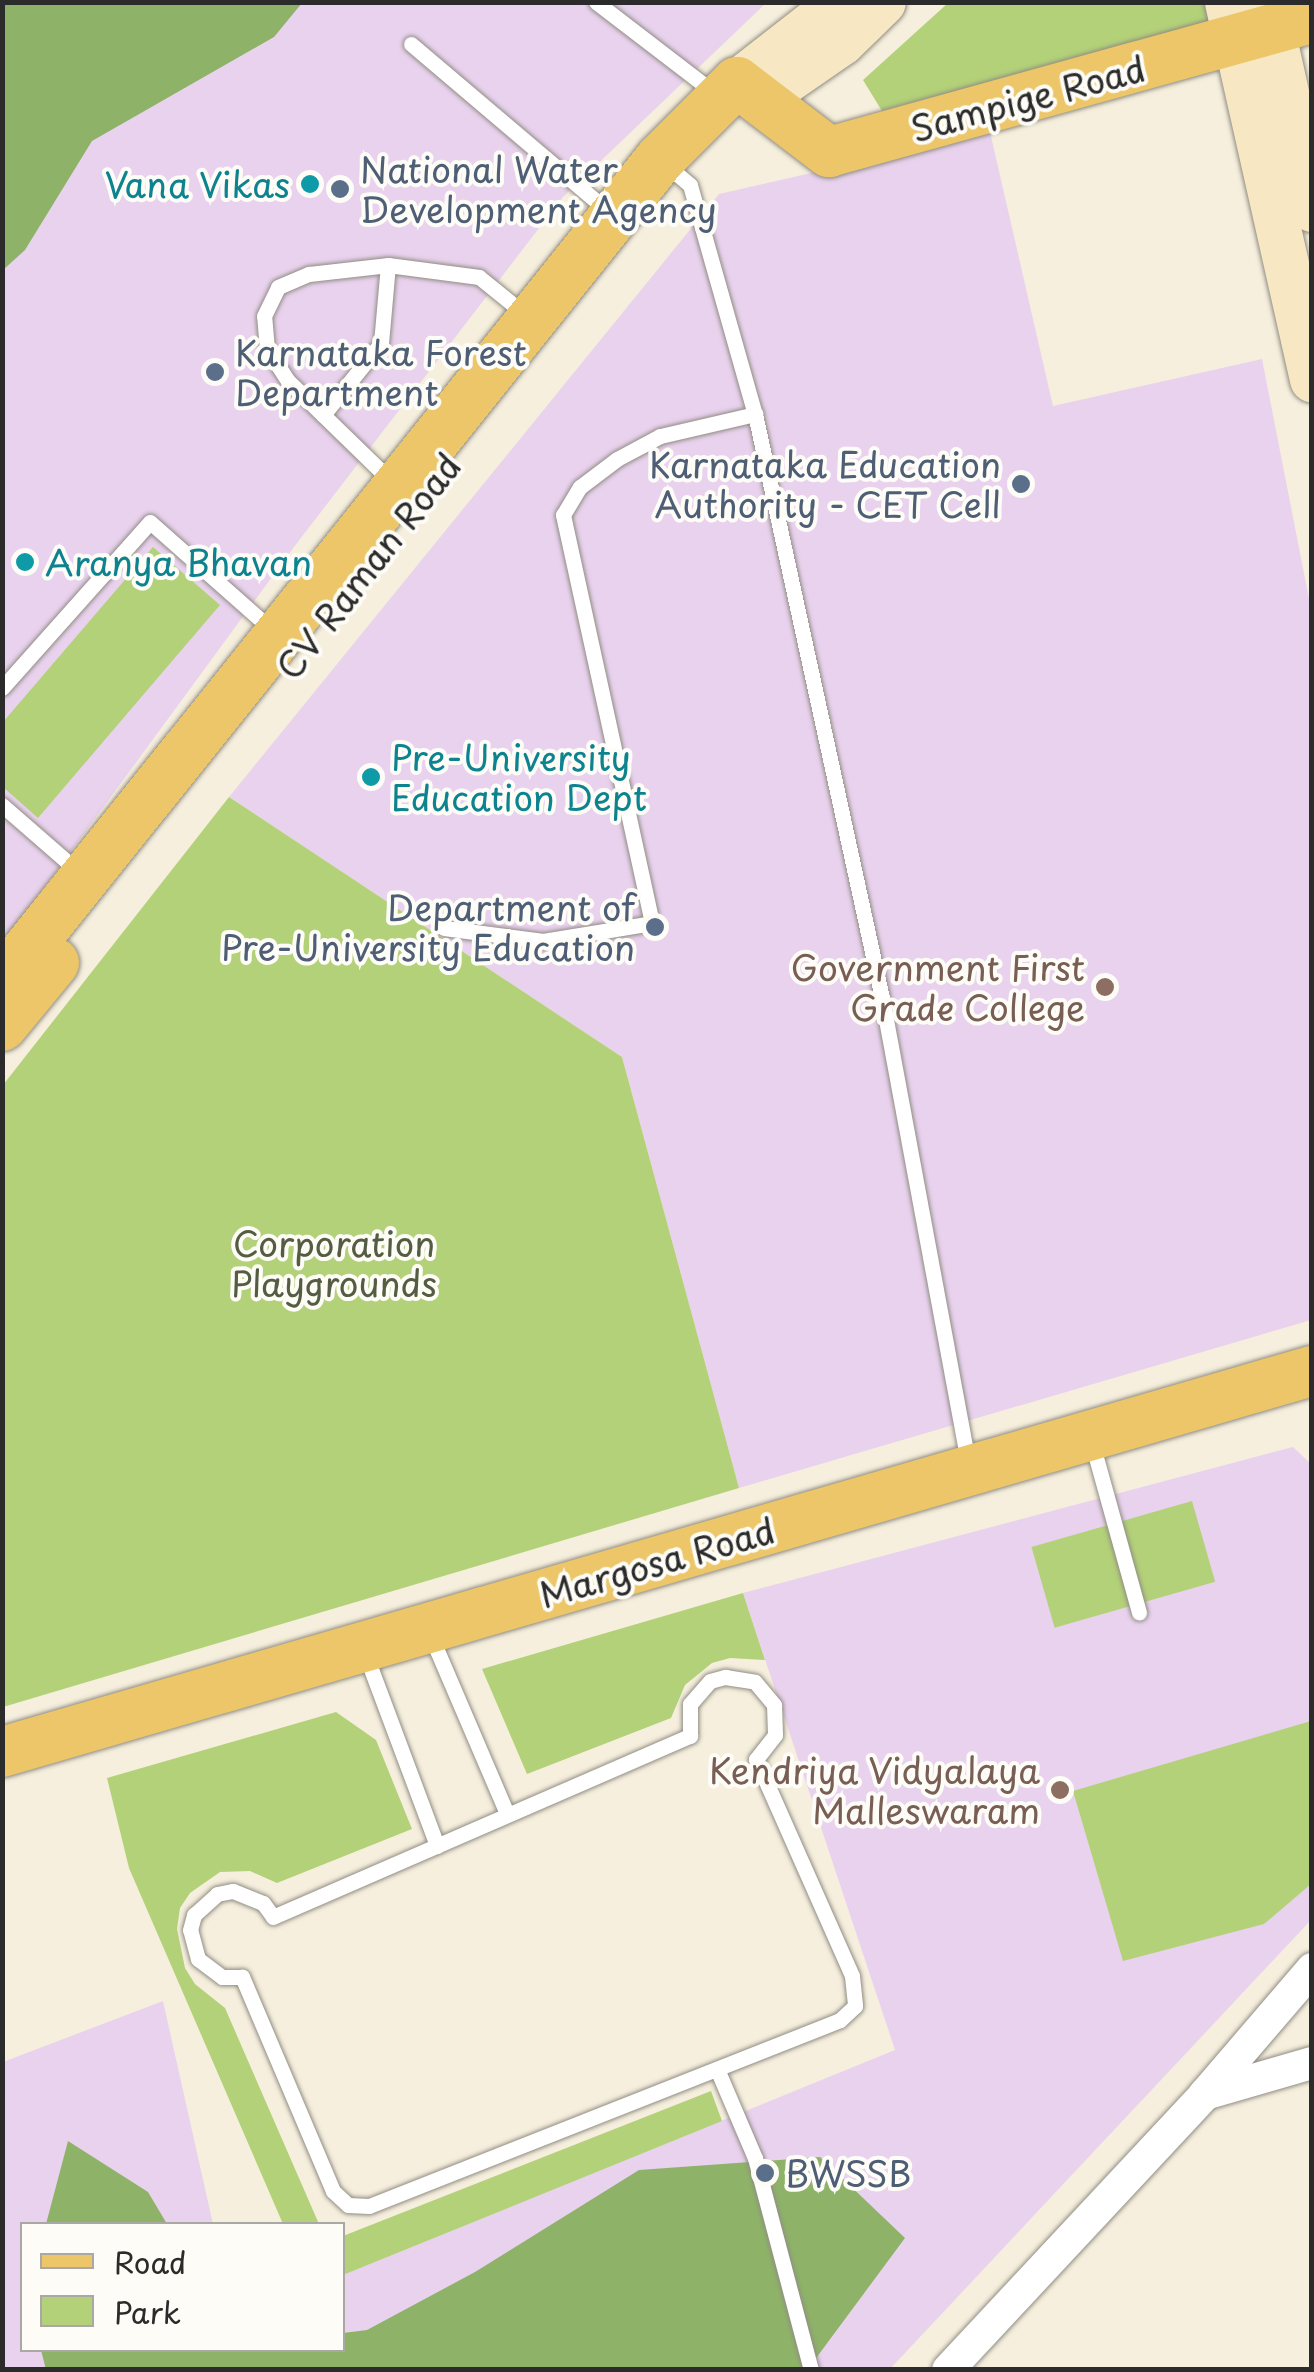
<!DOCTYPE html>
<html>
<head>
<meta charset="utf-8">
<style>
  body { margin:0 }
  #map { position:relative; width:1314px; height:2372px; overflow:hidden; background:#f6efdd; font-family:"Playpen Sans",sans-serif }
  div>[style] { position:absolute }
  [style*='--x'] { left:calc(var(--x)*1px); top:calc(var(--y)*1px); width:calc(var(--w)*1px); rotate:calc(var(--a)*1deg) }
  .built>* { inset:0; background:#e9d2ee }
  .green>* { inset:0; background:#b3d178; transform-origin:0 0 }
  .forest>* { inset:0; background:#8eb368 }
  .roads { filter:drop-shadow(0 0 2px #908d84) drop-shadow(0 0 2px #908d84) }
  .service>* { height:15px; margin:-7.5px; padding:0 7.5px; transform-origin:7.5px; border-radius:7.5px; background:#fff }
  .minor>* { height:32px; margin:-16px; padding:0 16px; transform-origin:16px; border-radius:16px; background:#fff }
  .secondary>* { height:45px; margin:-22.5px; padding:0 22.5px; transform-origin:22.5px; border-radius:22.5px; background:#f7e8c3 }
  .primary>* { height:50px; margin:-25px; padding:0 25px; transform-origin:25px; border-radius:25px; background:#ecc669 }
  .dots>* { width:28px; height:28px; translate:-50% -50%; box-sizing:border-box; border:5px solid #fdfcf7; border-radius:50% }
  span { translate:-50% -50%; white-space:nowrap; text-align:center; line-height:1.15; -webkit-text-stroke:8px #fdfcf7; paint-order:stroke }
  .street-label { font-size:35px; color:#2b2b2b }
  .service-label { font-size:35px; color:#4e5e75 }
  .left { translate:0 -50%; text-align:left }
  .right { translate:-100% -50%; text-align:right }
  .culture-label { font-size:35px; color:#0d838f }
  .education-label { font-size:35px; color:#785e54 }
  .park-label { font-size:35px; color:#545d42 }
  .frame { position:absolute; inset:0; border:5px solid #2b2b2b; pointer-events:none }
  .legend { position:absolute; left:20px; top:2222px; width:325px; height:130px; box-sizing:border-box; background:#fdfcf7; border:2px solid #a9a8a5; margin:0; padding:12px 18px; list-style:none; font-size:30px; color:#2b2b2b }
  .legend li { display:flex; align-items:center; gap:20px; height:50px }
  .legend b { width:50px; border:2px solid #a9a8a5 }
</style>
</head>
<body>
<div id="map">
  <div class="built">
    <i style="clip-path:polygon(3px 3px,766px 3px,563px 197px,294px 547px,3px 944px)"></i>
    <i style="clip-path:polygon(990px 132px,1053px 406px,1262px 359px,1311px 609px,1311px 1320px,739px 1488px,622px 1057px,229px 797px,719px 194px)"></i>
    <i style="clip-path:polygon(1293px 1447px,1311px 1464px,1311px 1920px,890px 2369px,3px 2370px,3px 2062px,163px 2001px,213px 2224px,22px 2224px,22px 2350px,342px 2350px,343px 2275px,895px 2050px,743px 1593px)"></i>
  </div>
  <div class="green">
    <i style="clip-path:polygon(948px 3px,1208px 3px,1213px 21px,882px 111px,863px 80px)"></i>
    <i style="clip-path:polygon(153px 547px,220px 605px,38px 818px,3px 787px,3px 722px)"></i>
    <i style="clip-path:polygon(229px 797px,622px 1057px,739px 1488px,3px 1707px,3px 1085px)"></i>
    <i style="left:1192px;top:1501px;width:84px;height:167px;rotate:74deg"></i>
    <i style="clip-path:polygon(743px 1593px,765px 1660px,730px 1658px,712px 1663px,685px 1685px,671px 1718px,527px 1774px,482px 1669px)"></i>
    <i style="clip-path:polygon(336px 1712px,376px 1740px,412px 1829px,277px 1883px,250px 1871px,220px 1872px,190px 1893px,180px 1908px,177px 1929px,185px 1968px,195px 1984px,225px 2008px,319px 2224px,283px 2224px,129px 1868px,107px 1778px)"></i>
    <i style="clip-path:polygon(1311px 1721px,1311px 1884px,1264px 1924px,1123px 1961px,1073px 1791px)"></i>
    <i style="clip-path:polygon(711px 2091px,722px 2121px,343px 2275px,343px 2236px)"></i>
  </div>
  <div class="forest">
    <i style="clip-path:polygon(3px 2px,302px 2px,302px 3px,274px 37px,92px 141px,25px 250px,3px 270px)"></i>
    <i style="clip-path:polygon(68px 2141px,148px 2192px,167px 2224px,46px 2224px)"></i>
    <i style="clip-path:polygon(820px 2157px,905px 2238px,808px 2369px,46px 2370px,41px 2350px,342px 2350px,343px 2333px,367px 2330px,475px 2272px,639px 2170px)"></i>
  </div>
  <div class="roads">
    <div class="service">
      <i style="--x:596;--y:2;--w:151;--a:37.5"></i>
      <i style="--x:411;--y:44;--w:261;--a:40.3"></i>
      <i style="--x:677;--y:174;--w:17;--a:40"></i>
      <i style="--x:690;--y:185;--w:238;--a:74.2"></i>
      <i style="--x:755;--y:414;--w:598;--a:77.73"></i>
      <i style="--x:882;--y:998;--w:473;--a:79.5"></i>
      <i style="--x:323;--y:415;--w:92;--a:-51.1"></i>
      <i style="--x:381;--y:343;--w:78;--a:-84.9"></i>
      <i style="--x:391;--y:481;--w:144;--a:-135.8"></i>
      <i style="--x:288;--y:381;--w:38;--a:-123"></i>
      <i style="--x:267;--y:349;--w:33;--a:-95"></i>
      <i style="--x:264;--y:316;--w:32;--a:-64"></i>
      <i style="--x:278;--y:287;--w:34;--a:-23"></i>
      <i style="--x:309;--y:274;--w:80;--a:-6.5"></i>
      <i style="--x:388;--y:265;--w:92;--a:7.5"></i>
      <i style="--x:479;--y:277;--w:60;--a:39"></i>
      <i style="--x:2;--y:688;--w:222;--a:-48.3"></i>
      <i style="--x:150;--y:522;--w:163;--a:41.5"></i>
      <i style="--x:2;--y:805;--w:105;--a:41.1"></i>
      <i style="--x:444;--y:928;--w:100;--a:7.5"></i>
      <i style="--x:543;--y:941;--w:110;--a:-9.4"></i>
      <i style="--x:652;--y:923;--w:418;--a:-102.3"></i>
      <i style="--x:563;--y:515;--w:33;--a:-59"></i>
      <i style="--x:580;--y:487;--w:46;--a:-37.1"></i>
      <i style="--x:617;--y:459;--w:49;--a:-28.1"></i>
      <i style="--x:660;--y:436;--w:98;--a:-13"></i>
      <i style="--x:1092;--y:1443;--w:176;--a:74.5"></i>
      <i style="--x:430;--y:1634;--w:196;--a:66.8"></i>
      <i style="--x:365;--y:1653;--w:206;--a:69.5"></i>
      <i style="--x:725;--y:1677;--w:30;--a:9"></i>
      <i style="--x:755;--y:1682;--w:30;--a:50"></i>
      <i style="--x:774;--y:1705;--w:30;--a:88"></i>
      <i style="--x:775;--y:1735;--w:31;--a:128"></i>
      <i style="--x:756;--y:1759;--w:237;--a:66.1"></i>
      <i style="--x:852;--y:1976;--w:30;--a:84"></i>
      <i style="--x:855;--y:2006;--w:21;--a:137"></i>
      <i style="--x:840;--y:2020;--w:506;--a:158.45"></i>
      <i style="--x:369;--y:2206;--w:21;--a:-177"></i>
      <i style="--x:348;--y:2205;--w:21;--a:-137"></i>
      <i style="--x:333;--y:2191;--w:233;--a:-113"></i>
      <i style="--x:242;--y:1977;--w:20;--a:180"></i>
      <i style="--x:222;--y:1977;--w:30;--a:-143"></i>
      <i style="--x:198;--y:1959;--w:30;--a:-105"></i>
      <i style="--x:190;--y:1930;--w:16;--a:-75"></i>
      <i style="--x:194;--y:1915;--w:31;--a:-42"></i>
      <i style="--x:217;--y:1894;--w:16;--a:-11"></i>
      <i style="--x:233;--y:1891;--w:32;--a:22"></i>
      <i style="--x:263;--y:1903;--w:17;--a:54"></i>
      <i style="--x:273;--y:1917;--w:455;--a:-23.5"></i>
      <i style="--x:690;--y:1736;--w:32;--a:-90"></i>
      <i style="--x:690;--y:1704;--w:30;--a:-49"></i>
      <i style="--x:710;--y:1681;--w:16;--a:-15"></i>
      <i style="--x:717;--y:2069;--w:97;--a:66.9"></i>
      <i style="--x:755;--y:2158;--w:219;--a:75.2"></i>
    </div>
    <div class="minor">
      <i style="--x:1205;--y:2094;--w:111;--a:-16.2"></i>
      <i style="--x:948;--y:2370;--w:377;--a:-47"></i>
      <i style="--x:1205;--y:2094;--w:165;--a:-49.4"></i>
    </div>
    <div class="secondary">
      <i style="--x:1227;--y:2;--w:387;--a:77.3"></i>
      <i style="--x:1266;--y:2;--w:212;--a:77.5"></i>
      <i style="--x:747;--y:74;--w:117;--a:-38"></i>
      <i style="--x:758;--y:100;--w:102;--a:-34.6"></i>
      <i style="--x:842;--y:42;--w:57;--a:-44.3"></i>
    </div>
    <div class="primary">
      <i style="--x:2;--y:981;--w:1053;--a:-51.32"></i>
      <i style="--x:660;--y:159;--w:109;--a:-45"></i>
      <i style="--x:737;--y:82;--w:116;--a:37.3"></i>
      <i style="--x:829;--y:152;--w:501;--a:-15.51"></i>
      <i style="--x:2;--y:1026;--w:82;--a:-50.5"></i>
      <i style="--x:2;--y:1752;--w:1364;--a:-16.22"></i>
    </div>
  </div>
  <div class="dots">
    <i style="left:310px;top:184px;background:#0f9aa8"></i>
    <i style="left:340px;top:189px;background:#5c6f8a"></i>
    <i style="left:215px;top:372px;background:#5c6f8a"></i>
    <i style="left:1021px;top:484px;background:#5c6f8a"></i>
    <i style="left:25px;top:562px;background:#0f9aa8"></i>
    <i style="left:371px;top:777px;background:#0f9aa8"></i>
    <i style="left:655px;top:927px;background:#5c6f8a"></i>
    <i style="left:1105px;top:987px;background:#8d6e63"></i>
    <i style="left:1060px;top:1790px;background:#8d6e63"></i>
    <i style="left:765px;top:2173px;background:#5c6f8a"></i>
  </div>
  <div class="street-label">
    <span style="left:1028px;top:98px;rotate:-15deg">Sampige Road</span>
    <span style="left:368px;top:566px;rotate:-52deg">CV Raman Road</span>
    <span style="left:657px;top:1562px;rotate:-16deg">Margosa Road</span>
  </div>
  <div class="service-label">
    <span class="left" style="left:360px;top:189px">National Water<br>Development Agency</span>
    <span class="left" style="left:235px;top:372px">Karnataka Forest<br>Department</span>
    <span class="right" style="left:1001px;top:484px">Karnataka Education<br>Authority - CET Cell</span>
    <span class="right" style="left:635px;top:927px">Department of<br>Pre-University Education</span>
    <span class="left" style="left:785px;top:2173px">BWSSB</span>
  </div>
  <div class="culture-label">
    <span class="right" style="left:290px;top:184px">Vana Vikas</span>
    <span class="left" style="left:45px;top:562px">Aranya Bhavan</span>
    <span class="left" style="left:391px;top:777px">Pre-University<br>Education Dept</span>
  </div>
  <div class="education-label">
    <span class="right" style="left:1085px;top:987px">Government First<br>Grade College</span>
    <span class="right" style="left:1040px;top:1790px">Kendriya Vidyalaya<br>Malleswaram</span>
  </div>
  <div class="park-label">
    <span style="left:334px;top:1263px">Corporation<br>Playgrounds</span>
  </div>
  <div class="frame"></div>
  <ul class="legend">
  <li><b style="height:12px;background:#ecc669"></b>Road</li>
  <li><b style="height:28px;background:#b3d178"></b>Park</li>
  </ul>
</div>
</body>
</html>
